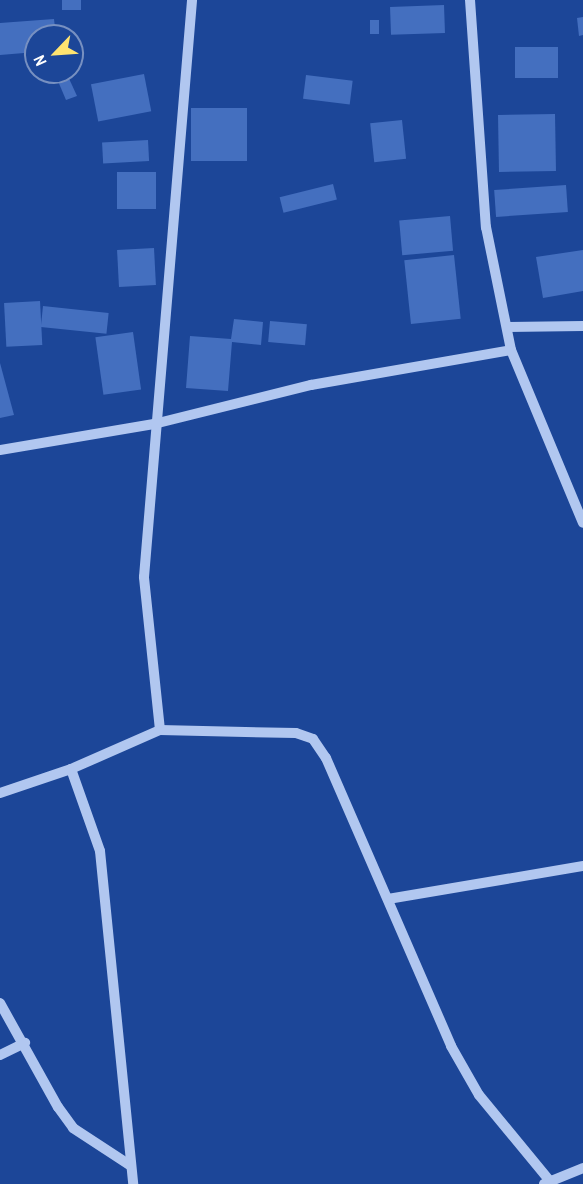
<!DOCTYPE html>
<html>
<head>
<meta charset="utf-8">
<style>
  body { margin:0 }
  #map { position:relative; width:583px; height:1184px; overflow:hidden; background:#1c4698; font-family:"Archivo Narrow",sans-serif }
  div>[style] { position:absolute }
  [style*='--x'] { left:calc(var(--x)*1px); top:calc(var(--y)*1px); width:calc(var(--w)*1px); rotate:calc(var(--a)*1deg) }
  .building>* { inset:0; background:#446fbf; transform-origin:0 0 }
  .minor>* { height:10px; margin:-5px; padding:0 5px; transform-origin:5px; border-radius:5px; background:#b1c7f0 }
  span { translate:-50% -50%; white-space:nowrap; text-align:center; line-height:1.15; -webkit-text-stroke:4.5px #1c4698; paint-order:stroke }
  .north { position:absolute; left:24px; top:24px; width:60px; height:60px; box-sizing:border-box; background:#1c4698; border:2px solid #7790c1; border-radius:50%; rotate:245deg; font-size:16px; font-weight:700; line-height:24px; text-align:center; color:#fff }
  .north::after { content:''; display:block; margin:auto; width:21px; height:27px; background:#ffe470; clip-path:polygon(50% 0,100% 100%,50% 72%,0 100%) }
</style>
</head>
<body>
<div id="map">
  <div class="building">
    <i style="left:62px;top:0;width:19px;height:10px"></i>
    <i style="left:444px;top:5px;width:28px;height:54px;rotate:88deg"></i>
    <i style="clip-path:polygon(583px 17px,583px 35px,579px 36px,577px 18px)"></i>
    <i style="clip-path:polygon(54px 19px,56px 36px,36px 36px,36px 52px,0 55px,0 23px)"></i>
    <i style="left:370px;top:20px;width:9px;height:14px"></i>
    <i style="left:558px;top:47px;width:31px;height:43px;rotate:90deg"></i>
    <i style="clip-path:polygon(59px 72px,66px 72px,77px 96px,66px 100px,55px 74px)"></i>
    <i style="left:144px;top:74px;width:38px;height:54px;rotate:79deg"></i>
    <i style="left:306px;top:75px;width:47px;height:24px;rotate:7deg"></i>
    <i style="left:191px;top:108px;width:56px;height:53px"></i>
    <i style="left:555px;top:114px;width:57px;height:57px;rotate:89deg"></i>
    <i style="left:402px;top:120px;width:39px;height:32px;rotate:84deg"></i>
    <i style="left:148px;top:140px;width:21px;height:46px;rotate:87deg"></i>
    <i style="left:117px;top:172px;width:39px;height:37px"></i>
    <i style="left:333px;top:184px;width:16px;height:55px;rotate:76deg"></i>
    <i style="left:566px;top:185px;width:27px;height:72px;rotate:86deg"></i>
    <i style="left:450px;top:216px;width:35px;height:51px;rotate:85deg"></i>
    <i style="left:154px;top:248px;width:37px;height:37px;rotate:87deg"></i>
    <i style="clip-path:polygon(583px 250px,583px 291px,543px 298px,536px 257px)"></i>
    <i style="left:454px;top:255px;width:64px;height:50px;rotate:84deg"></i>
    <i style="left:40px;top:301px;width:44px;height:36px;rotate:87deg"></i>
    <i style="left:43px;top:306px;width:66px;height:21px;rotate:6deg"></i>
    <i style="clip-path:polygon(234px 319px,263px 322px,261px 345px,232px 342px,228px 391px,186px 388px,190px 336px,231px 339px)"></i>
    <i style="left:270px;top:321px;width:37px;height:21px;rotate:5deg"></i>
    <i style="left:133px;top:332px;width:58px;height:38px;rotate:82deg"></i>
    <i style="clip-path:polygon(0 363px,14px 415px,0 418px)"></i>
  </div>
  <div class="minor">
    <i style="--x:470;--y:0;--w:228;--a:86"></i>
    <i style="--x:486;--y:227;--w:126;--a:78.5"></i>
    <i style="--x:511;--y:350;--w:187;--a:67.4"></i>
    <i style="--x:507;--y:327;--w:76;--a:-0.8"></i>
    <i style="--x:0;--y:450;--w:156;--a:-9.6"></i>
    <i style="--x:154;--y:424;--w:162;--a:-14"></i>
    <i style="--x:311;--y:385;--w:203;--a:-9.9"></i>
    <i style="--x:160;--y:730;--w:154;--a:-96"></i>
    <i style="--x:144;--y:577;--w:579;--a:-85.24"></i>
    <i style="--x:71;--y:769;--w:87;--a:70.5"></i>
    <i style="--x:100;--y:851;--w:335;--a:84.3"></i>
    <i style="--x:0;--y:793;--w:75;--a:-18.7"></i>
    <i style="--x:71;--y:769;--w:97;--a:-23.7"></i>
    <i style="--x:160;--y:730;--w:136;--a:1.3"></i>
    <i style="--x:296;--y:733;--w:18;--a:19"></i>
    <i style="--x:313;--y:739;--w:23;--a:56"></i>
    <i style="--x:326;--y:758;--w:314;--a:66.5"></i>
    <i style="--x:451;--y:1046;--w:56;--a:60.3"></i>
    <i style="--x:479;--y:1095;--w:110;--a:50.5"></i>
    <i style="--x:388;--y:899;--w:198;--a:-9.6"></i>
    <i style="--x:0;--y:1003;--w:119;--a:60.9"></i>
    <i style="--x:58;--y:1107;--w:26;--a:54"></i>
    <i style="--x:73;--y:1128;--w:69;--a:33.2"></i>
    <i style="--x:0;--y:1055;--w:28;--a:-26"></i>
    <i style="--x:544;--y:1184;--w:42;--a:-22.3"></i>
  </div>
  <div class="north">N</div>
</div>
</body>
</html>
